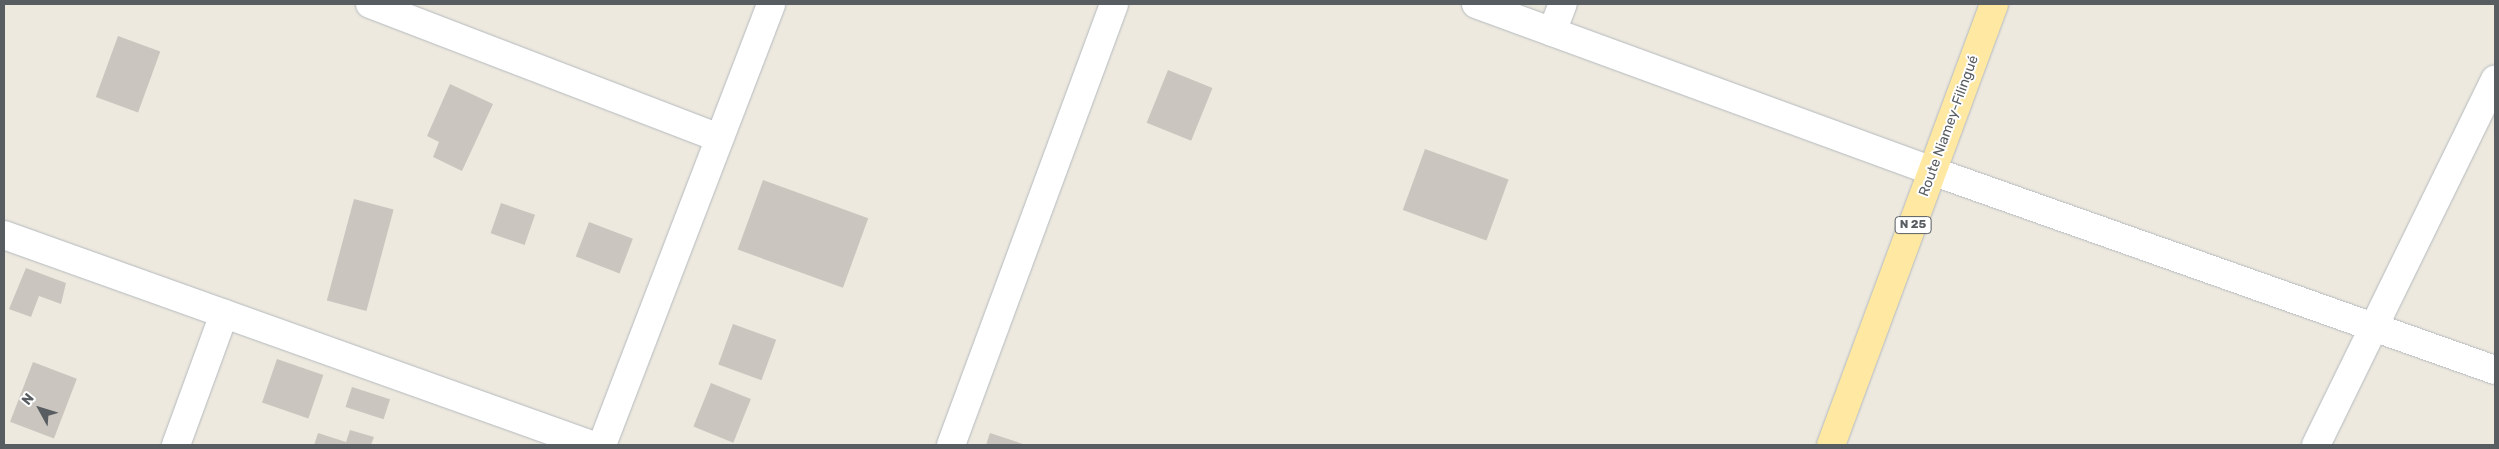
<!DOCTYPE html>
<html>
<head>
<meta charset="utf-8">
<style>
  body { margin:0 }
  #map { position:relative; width:2499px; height:449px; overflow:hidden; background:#ede9df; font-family:Rubik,sans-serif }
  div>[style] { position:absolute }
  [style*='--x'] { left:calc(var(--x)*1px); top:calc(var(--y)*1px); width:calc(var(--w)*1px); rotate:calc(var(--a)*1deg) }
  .building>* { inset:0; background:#cac5be; transform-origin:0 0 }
  .roads { filter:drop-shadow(0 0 1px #b5b9bd) drop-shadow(0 0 1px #b5b9bd) }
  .minor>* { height:28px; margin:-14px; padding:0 14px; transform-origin:14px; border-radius:14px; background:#fff }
  .primary>* { height:28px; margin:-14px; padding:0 14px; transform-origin:14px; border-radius:14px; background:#ffe9a2 }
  span { translate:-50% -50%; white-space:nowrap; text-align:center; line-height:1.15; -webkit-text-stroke:4px #fff; paint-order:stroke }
  .shield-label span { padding:1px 4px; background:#fff; border:1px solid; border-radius:4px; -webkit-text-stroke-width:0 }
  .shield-label { font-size:12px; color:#585d62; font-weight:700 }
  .street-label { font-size:14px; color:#585d62 }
  .frame { position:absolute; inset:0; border:5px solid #585d62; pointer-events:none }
  .north { position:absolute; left:15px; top:384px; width:50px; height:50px; -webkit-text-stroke:4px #fff; paint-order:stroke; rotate:309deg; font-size:14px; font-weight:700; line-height:20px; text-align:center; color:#585d62 }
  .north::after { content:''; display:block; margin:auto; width:18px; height:22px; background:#585d62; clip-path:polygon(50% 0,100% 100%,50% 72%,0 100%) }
</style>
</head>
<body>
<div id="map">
  <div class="building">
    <i style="left:118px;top:36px;width:45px;height:65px;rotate:20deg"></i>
    <i style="left:1168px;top:70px;width:48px;height:57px;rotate:22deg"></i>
    <i style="clip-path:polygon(450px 84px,493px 104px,462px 171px,433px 157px,439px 142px,427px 136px)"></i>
    <i style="left:1425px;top:149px;width:89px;height:65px;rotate:20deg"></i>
    <i style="left:763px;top:180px;width:112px;height:74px;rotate:20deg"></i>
    <i style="left:354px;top:199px;width:41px;height:105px;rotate:15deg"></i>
    <i style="left:501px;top:203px;width:36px;height:32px;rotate:19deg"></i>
    <i style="left:589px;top:222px;width:47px;height:37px;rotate:21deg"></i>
    <i style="clip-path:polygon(26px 268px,66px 283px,61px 304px,39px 296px,31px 317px,9px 309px)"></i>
    <i style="left:733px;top:324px;width:46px;height:43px;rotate:20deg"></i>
    <i style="left:277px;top:359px;width:49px;height:46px;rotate:19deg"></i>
    <i style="left:33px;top:362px;width:47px;height:64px;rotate:21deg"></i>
    <i style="left:711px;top:383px;width:43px;height:47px;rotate:22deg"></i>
    <i style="left:352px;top:387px;width:40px;height:21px;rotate:18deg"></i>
    <i style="clip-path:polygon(350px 430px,374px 437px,371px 445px,314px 445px,318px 433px,346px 442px)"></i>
    <i style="clip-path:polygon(990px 433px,1026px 445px,986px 445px)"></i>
  </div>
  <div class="roads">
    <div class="minor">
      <i style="--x:370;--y:4;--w:374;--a:21"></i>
      <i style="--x:1476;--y:4;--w:486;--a:20.1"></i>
      <i style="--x:1932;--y:171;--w:597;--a:19.47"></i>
      <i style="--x:1552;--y:32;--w:30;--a:-69"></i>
      <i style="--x:4;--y:235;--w:623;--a:19.68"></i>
      <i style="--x:176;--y:445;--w:140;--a:-69.9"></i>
      <i style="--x:602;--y:445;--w:472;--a:-69"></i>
      <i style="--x:951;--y:445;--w:470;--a:-69.7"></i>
      <i style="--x:2316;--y:445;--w:407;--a:-63.9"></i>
    </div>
    <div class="primary">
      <i style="--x:1831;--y:445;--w:470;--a:-69.7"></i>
    </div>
  </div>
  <div class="shield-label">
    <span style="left:1913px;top:225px">N 25</span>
  </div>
  <div class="street-label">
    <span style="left:1949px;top:126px;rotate:-70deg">Route Niamey-Filingué</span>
  </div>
  <div class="frame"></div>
  <div class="north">N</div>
</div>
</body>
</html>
